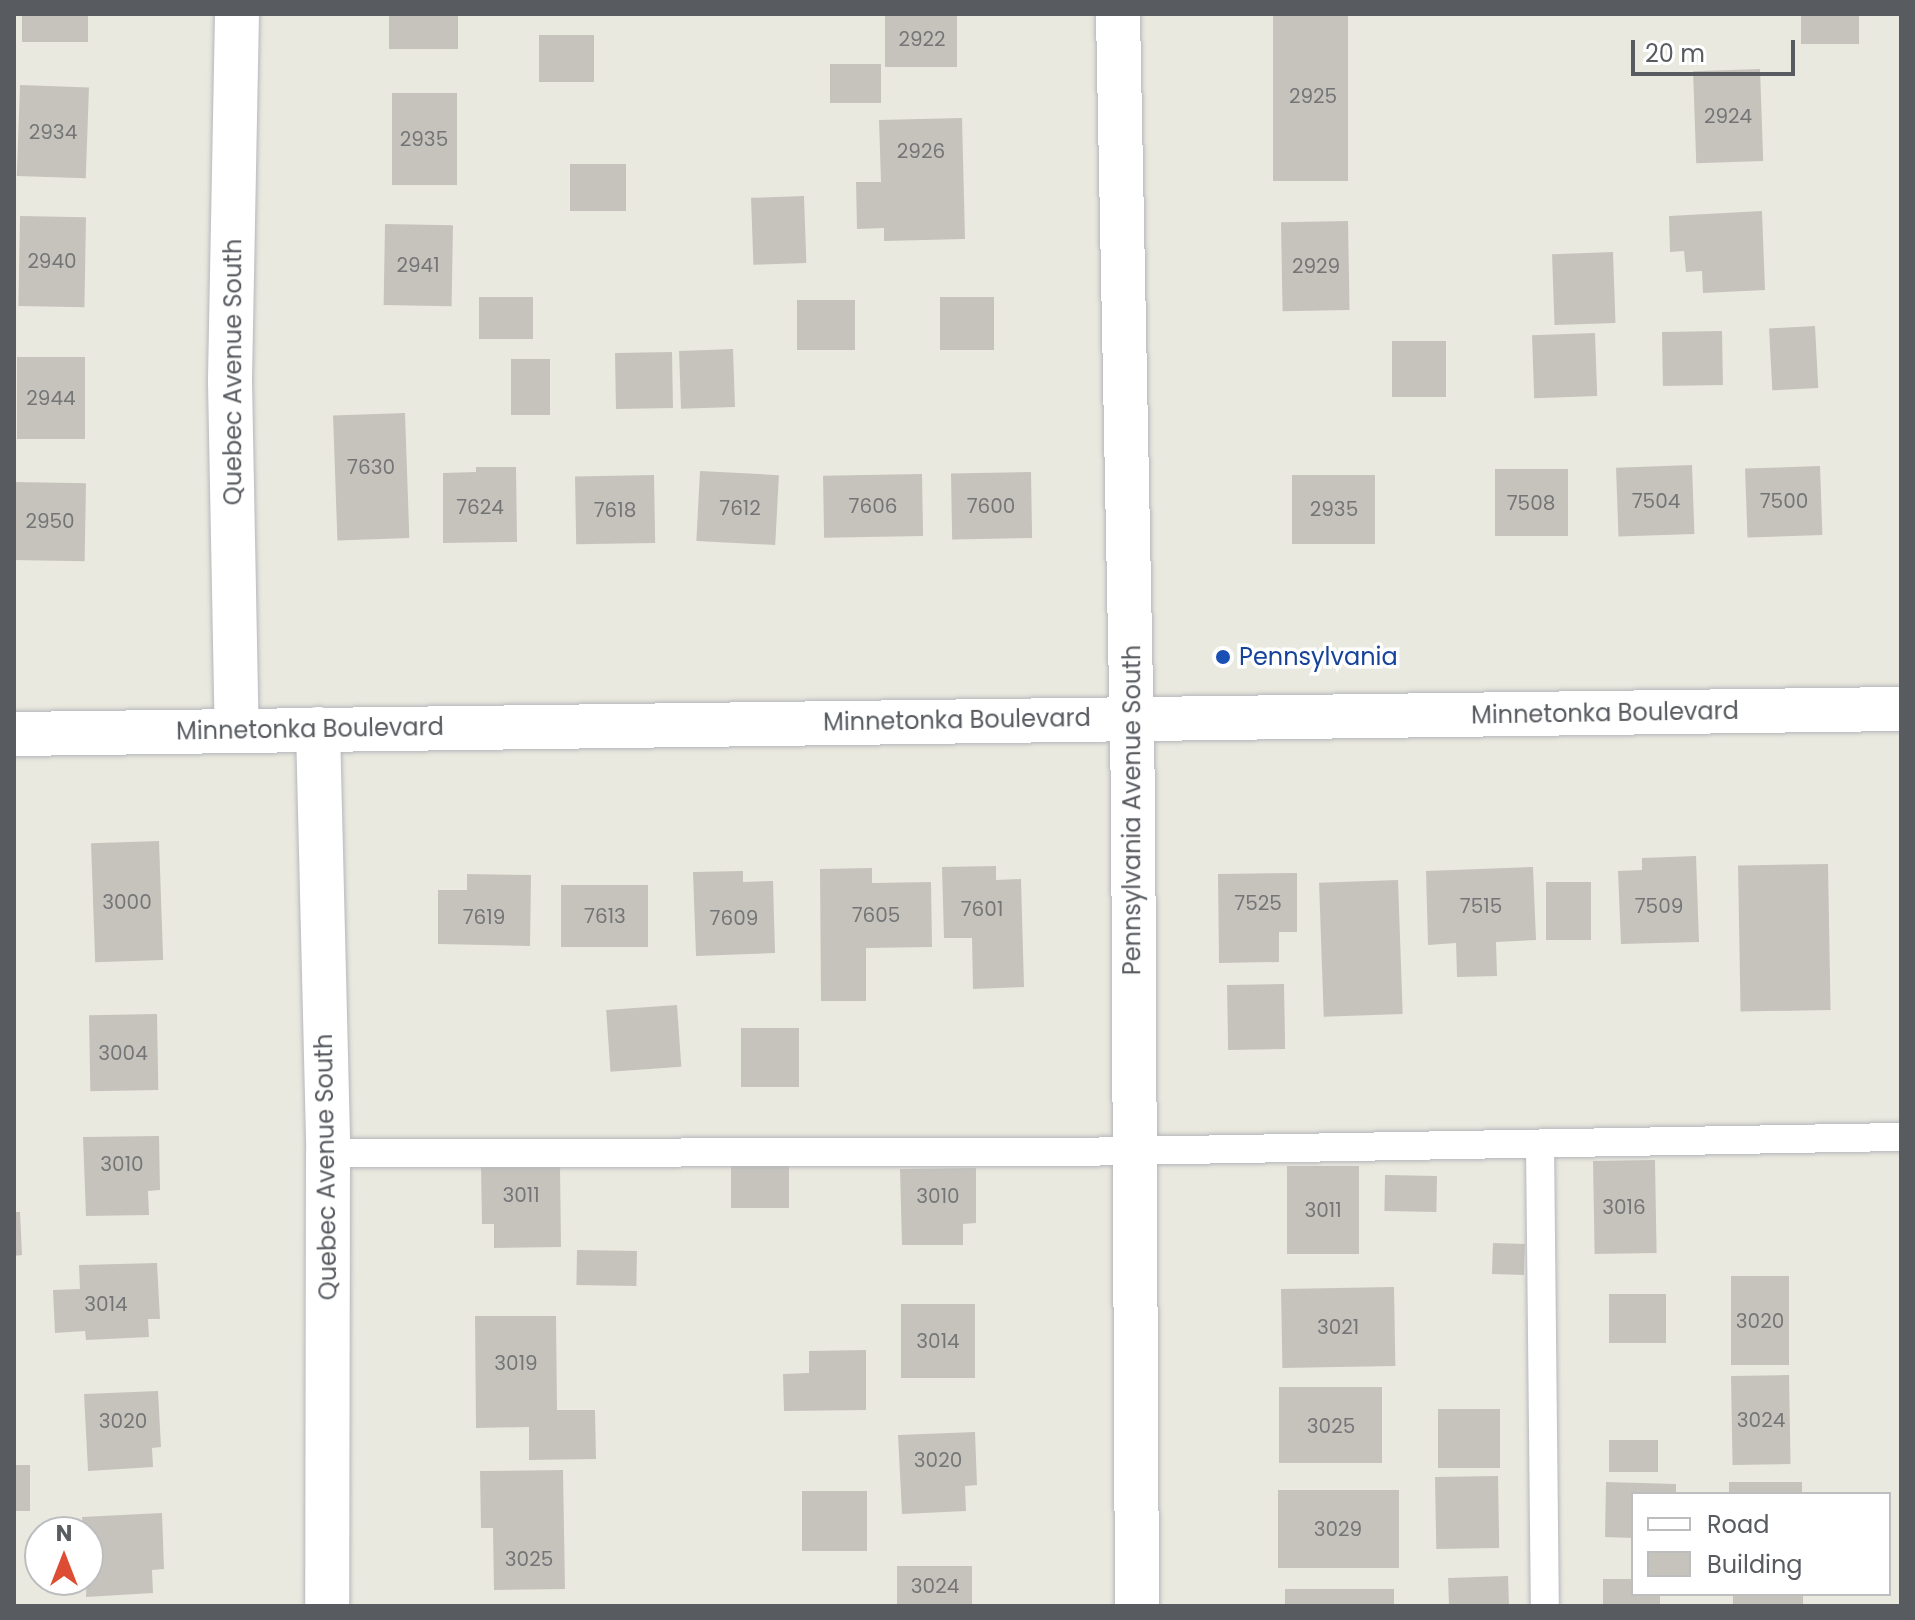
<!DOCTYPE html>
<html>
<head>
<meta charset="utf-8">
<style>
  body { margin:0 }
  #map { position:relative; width:1915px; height:1620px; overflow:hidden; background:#eae9df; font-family:Poppins,sans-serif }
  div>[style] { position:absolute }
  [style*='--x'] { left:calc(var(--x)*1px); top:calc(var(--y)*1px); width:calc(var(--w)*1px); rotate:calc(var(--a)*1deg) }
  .building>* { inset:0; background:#c6c3bd; transform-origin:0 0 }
  .roads { filter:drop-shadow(0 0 2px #b5b7bc) drop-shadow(0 0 2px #b5b7bc) }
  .service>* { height:28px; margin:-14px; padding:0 14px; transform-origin:14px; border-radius:14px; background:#fff }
  .minor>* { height:44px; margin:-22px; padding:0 22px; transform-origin:22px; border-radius:22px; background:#fff }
  .secondary>* { height:44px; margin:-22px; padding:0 22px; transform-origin:22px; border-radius:22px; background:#fff }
  .dots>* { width:22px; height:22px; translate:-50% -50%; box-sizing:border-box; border:4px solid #fff; border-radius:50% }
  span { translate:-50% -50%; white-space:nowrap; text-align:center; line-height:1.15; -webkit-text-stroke:7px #fff; paint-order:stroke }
  .number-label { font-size:20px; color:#747577 }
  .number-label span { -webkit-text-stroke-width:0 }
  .street-label { font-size:24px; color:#585b60 }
  .transit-label { font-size:24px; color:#164399 }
  .left { translate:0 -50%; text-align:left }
  .frame { position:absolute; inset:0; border:16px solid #585b60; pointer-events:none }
  .legend { position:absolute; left:1631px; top:1492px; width:260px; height:104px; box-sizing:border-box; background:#fff; border:2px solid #bcbdbf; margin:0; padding:10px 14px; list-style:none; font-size:24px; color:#585b60 }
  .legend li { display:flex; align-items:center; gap:16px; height:40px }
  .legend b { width:40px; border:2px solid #bcbdbf }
  .north { position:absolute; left:24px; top:1516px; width:80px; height:80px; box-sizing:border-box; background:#fff; border:2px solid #bcbdbf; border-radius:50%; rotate:0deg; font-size:22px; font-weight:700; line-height:32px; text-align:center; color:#585b60 }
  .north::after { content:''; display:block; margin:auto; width:28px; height:36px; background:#dd4d33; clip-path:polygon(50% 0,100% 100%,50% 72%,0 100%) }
  .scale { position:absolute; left:1631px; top:40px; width:164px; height:36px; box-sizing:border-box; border:4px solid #585b60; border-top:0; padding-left:10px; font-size:24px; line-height:28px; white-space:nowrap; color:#585b60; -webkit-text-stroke:6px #fff; paint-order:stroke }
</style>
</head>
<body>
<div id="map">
  <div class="building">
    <i style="left:22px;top:14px;width:66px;height:28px"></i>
    <i style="left:389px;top:14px;width:69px;height:35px"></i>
    <i style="left:885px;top:14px;width:72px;height:53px"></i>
    <i style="left:1273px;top:14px;width:75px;height:167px"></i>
    <i style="left:1801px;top:14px;width:58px;height:30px"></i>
    <i style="left:539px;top:35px;width:55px;height:47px"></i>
    <i style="left:881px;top:64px;width:39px;height:51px;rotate:90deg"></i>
    <i style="left:1760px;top:69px;width:92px;height:67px;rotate:88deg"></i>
    <i style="left:20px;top:85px;width:69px;height:91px;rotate:2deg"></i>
    <i style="left:392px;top:93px;width:65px;height:92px"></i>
    <i style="clip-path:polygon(962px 118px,965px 239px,884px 241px,884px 228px,857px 229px,856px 182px,881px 182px,879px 120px)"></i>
    <i style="left:570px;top:164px;width:56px;height:47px"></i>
    <i style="left:804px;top:196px;width:67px;height:53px;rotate:88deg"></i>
    <i style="clip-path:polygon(1762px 211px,1765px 290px,1703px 293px,1702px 271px,1686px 272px,1684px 251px,1670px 252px,1669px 216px)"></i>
    <i style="left:20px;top:216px;width:66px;height:90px;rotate:1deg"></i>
    <i style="left:1348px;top:221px;width:89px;height:67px;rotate:89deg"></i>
    <i style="left:385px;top:224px;width:68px;height:81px;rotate:1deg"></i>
    <i style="left:1613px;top:252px;width:71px;height:61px;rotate:88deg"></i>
    <i style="left:479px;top:297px;width:54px;height:42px"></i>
    <i style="left:940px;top:297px;width:54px;height:53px"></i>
    <i style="left:797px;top:300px;width:58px;height:50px"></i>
    <i style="left:1815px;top:326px;width:62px;height:46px;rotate:87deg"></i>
    <i style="left:1722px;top:331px;width:54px;height:60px;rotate:89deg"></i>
    <i style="left:1595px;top:333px;width:63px;height:63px;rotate:88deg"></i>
    <i style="left:1446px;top:341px;width:56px;height:54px;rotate:90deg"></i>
    <i style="left:733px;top:349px;width:58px;height:54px;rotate:88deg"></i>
    <i style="left:672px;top:352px;width:56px;height:57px;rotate:89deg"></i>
    <i style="left:17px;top:357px;width:68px;height:82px"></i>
    <i style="left:511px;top:359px;width:39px;height:56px"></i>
    <i style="left:405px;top:413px;width:125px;height:72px;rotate:88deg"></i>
    <i style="left:1692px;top:465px;width:69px;height:76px;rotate:88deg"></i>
    <i style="left:1820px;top:466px;width:69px;height:75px;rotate:88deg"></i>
    <i style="clip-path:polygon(476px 467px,516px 467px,517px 542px,443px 543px,443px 473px,476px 472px)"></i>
    <i style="left:1568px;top:469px;width:67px;height:73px;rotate:90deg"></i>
    <i style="left:700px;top:471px;width:79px;height:70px;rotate:3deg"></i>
    <i style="left:1031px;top:472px;width:66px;height:80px;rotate:89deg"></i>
    <i style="left:922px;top:474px;width:62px;height:99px;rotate:89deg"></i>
    <i style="left:654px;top:475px;width:68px;height:79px;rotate:89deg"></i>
    <i style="left:1292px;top:475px;width:83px;height:69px"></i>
    <i style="left:14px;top:482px;width:72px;height:78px;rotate:1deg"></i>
    <i style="left:159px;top:841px;width:119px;height:68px;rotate:88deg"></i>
    <i style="clip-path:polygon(1696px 856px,1699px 942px,1621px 944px,1618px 871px,1642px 870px,1642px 858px)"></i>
    <i style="left:1828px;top:864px;width:146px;height:90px;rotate:89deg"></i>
    <i style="clip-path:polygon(996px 866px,996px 880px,1021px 879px,1024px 987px,973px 989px,972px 938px,944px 938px,942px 867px)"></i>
    <i style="clip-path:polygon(1533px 867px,1536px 940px,1496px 942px,1497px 976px,1457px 977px,1456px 943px,1428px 945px,1426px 871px)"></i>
    <i style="clip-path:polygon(872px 868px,872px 883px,931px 882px,932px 947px,866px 948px,866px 1001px,821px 1001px,820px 869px)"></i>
    <i style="clip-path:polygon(743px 871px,743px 882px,773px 881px,775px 953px,696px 956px,693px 872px)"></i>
    <i style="clip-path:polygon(1297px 873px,1297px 932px,1279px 932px,1279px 962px,1219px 963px,1218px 874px)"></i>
    <i style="clip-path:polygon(467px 874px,531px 875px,530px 946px,438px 944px,438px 890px,467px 890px)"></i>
    <i style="left:1398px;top:880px;width:134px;height:79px;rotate:88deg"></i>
    <i style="left:1546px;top:882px;width:45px;height:58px"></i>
    <i style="left:648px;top:885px;width:62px;height:87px;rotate:90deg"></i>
    <i style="left:1284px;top:984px;width:65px;height:57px;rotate:89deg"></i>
    <i style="left:677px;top:1005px;width:62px;height:71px;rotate:86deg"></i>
    <i style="left:157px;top:1014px;width:76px;height:68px;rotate:89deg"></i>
    <i style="left:741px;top:1028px;width:58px;height:59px"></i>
    <i style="clip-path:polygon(159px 1136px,160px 1190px,148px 1191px,149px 1215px,86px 1216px,83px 1137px)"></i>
    <i style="left:1655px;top:1160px;width:93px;height:62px;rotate:89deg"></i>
    <i style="left:731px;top:1161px;width:58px;height:47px"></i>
    <i style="clip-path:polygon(560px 1166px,561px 1247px,494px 1248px,494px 1224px,482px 1224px,481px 1167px)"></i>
    <i style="left:1287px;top:1166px;width:72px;height:88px"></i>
    <i style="clip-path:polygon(976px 1168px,976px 1223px,963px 1224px,963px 1245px,902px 1245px,900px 1169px)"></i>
    <i style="left:1385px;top:1175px;width:52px;height:36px;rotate:1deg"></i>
    <i style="clip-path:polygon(14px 1212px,20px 1212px,22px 1255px,14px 1256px)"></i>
    <i style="left:1493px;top:1243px;width:32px;height:31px;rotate:2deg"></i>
    <i style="left:577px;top:1250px;width:60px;height:35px;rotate:1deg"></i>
    <i style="clip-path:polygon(157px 1263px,160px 1319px,148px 1319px,149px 1337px,86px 1340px,85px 1331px,55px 1333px,53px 1290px,80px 1289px,79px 1265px)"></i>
    <i style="left:1731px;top:1276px;width:58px;height:89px"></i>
    <i style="left:1394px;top:1287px;width:79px;height:113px;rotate:89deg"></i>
    <i style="left:1609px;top:1294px;width:57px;height:49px"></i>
    <i style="left:901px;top:1304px;width:74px;height:74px"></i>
    <i style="clip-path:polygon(475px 1316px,556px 1316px,557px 1410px,595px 1410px,596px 1459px,529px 1460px,529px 1427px,476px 1428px)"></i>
    <i style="clip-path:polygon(866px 1350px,866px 1410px,784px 1411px,783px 1374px,809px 1373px,809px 1351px)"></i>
    <i style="left:1789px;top:1375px;width:89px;height:58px;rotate:89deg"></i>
    <i style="left:1382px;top:1387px;width:76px;height:103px;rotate:90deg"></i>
    <i style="clip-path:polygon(158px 1391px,161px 1447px,152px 1448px,153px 1467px,88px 1471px,84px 1394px)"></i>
    <i style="left:1438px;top:1409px;width:62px;height:59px"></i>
    <i style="clip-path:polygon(975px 1432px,977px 1485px,965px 1486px,966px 1511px,902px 1514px,898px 1435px)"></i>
    <i style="left:1609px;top:1440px;width:49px;height:32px"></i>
    <i style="left:14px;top:1465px;width:16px;height:46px"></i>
    <i style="clip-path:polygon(563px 1470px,565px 1589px,494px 1590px,493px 1528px,481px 1528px,480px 1471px)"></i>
    <i style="left:1498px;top:1476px;width:72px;height:63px;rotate:89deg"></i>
    <i style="clip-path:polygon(1606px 1482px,1676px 1484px,1676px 1494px,1633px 1494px,1633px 1538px,1605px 1537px)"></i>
    <i style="left:1802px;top:1482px;width:12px;height:73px;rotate:90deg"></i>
    <i style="left:1278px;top:1490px;width:121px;height:78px"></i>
    <i style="left:802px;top:1491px;width:65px;height:60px"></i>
    <i style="clip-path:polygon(162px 1513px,164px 1569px,152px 1570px,153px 1593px,86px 1597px,88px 1532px,83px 1532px,82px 1517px)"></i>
    <i style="left:897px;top:1566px;width:75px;height:40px"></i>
    <i style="left:1508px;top:1576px;width:30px;height:60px;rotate:88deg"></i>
    <i style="clip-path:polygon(1603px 1579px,1633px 1579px,1633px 1594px,1660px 1594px,1660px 1606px,1603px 1606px)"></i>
    <i style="left:1394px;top:1589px;width:17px;height:109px;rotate:90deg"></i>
    <i style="left:1733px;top:1594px;width:70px;height:12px"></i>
  </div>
  <div class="roads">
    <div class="service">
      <i style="--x:1540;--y:1144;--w:462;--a:89.4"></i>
      <i style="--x:328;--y:1153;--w:744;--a:-0.08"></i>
      <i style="--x:1072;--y:1152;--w:829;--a:-1.04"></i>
    </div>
    <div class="minor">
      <i style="--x:237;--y:14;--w:368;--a:91.1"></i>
      <i style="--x:230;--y:382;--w:349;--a:88.9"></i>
      <i style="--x:1118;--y:14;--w:778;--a:88.9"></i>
      <i style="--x:1133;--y:792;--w:814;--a:89.72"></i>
      <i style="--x:318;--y:729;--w:424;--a:88.6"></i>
      <i style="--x:328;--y:1153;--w:453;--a:90.1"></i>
    </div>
    <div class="secondary">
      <i style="--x:14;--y:734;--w:1887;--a:-0.76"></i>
    </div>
  </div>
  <div class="dots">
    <i style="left:1223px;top:657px;background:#1a4fb4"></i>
  </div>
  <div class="number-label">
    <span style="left:922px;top:39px">2922</span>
    <span style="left:1313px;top:96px">2925</span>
    <span style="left:1728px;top:116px">2924</span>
    <span style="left:53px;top:132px">2934</span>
    <span style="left:424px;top:139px">2935</span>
    <span style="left:921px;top:151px">2926</span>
    <span style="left:52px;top:261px">2940</span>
    <span style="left:418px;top:265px">2941</span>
    <span style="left:1316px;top:266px">2929</span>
    <span style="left:51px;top:398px">2944</span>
    <span style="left:371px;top:467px">7630</span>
    <span style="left:1656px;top:501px">7504</span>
    <span style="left:1784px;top:501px">7500</span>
    <span style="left:1531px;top:503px">7508</span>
    <span style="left:873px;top:506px">7606</span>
    <span style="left:991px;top:506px">7600</span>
    <span style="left:480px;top:507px">7624</span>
    <span style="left:740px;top:508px">7612</span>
    <span style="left:1334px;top:509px">2935</span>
    <span style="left:615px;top:510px">7618</span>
    <span style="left:50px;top:521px">2950</span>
    <span style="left:127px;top:902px">3000</span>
    <span style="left:1258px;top:903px">7525</span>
    <span style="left:1481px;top:906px">7515</span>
    <span style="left:1659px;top:906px">7509</span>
    <span style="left:982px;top:909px">7601</span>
    <span style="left:876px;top:915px">7605</span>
    <span style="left:605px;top:916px">7613</span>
    <span style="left:484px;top:917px">7619</span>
    <span style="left:734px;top:918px">7609</span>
    <span style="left:123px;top:1053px">3004</span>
    <span style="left:122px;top:1164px">3010</span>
    <span style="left:521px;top:1195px">3011</span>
    <span style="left:938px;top:1196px">3010</span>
    <span style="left:1624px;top:1207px">3016</span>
    <span style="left:1323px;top:1210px">3011</span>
    <span style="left:106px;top:1304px">3014</span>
    <span style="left:1760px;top:1321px">3020</span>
    <span style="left:1338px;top:1327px">3021</span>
    <span style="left:938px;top:1341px">3014</span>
    <span style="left:516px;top:1363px">3019</span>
    <span style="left:1761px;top:1420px">3024</span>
    <span style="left:123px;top:1421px">3020</span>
    <span style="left:1331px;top:1426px">3025</span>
    <span style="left:938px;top:1460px">3020</span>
    <span style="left:1338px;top:1529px">3029</span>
    <span style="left:529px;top:1559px">3025</span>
    <span style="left:935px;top:1586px">3024</span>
  </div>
  <div class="street-label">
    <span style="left:233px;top:372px;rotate:-90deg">Quebec Avenue South</span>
    <span style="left:1605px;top:713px;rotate:-1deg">Minnetonka Boulevard</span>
    <span style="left:957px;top:720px;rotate:-1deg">Minnetonka Boulevard</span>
    <span style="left:310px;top:729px;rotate:-1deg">Minnetonka Boulevard</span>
    <span style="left:1132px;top:810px;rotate:-90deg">Pennsylvania Avenue South</span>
    <span style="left:326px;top:1167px;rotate:-91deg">Quebec Avenue South</span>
  </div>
  <div class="transit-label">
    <span class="left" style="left:1239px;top:657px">Pennsylvania</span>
  </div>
  <div class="frame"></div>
  <ul class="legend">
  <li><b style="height:10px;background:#fff"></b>Road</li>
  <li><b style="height:22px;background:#c6c3bd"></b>Building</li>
  </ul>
  <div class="north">N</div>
  <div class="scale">20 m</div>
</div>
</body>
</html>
